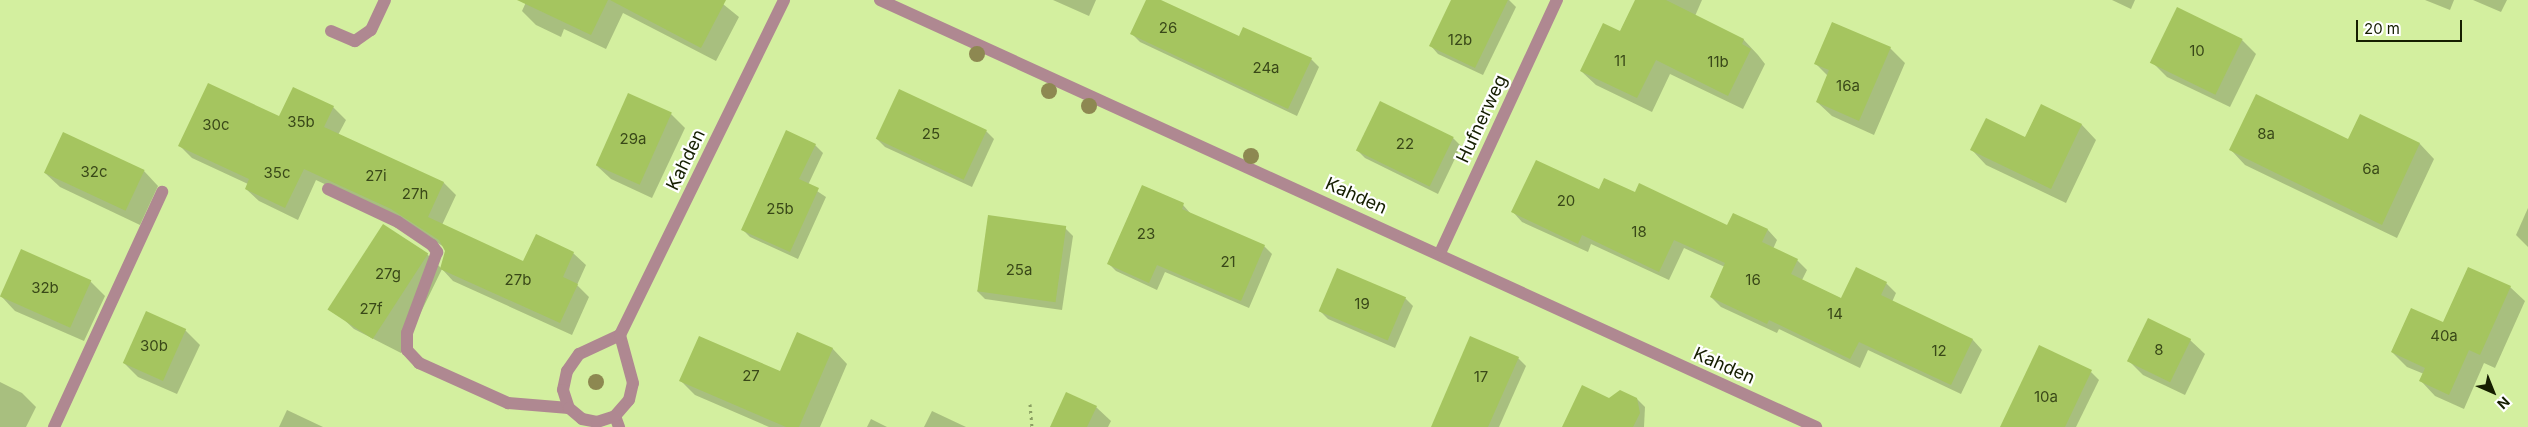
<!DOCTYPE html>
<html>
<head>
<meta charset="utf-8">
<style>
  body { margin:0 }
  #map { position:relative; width:2528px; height:427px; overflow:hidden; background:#d3ef9f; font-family:Inter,sans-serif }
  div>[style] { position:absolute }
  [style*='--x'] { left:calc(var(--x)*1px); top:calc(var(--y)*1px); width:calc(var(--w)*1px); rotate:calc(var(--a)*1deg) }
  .shadow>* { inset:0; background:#0003 }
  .building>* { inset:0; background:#a5c55f; transform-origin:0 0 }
  .path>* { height:3px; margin-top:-1.5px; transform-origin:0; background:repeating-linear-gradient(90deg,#8a9f62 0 2.5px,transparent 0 6.5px) }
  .service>* { height:12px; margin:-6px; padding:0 6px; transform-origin:6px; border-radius:6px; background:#af8891 }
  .minor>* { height:12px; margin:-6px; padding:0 6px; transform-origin:6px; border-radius:6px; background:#af8891 }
  .trees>* { width:16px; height:16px; margin:-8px; border-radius:50%; background:#8d8851 }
  span { translate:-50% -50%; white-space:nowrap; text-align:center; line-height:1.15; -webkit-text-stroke:4.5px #fff; paint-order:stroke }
  .number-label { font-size:15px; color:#394818 }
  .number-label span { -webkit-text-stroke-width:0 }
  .street-label { font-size:18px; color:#151e00 }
  .north { position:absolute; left:2468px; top:367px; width:50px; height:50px; -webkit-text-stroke:4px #fff; paint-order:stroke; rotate:136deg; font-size:14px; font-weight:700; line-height:20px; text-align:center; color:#151e00 }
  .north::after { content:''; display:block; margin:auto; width:18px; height:22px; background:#151e00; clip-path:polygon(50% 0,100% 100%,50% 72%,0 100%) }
  .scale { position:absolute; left:2356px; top:20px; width:106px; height:22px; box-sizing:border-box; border:2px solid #151e00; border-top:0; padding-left:6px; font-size:15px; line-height:18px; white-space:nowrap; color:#151e00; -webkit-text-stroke:4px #fff; paint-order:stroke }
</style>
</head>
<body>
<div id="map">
  <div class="shadow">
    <i style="clip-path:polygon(527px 0,718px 0,739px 17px,716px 61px,623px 13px,606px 49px,564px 29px,561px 37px,536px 25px,522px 11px)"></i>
    <i style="clip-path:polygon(1053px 0,1096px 0,1089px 16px)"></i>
    <i style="clip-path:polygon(1147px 0,1158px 0,1240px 38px,1311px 59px,1319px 67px,1297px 116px,1140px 42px,1132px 34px)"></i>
    <i style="clip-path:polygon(1452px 0,1509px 0,1516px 7px,1483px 75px,1438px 54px,1431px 46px)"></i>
    <i style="clip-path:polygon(1636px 0,1702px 0,1695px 16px,1744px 40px,1758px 55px,1765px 64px,1743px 109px,1670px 74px,1652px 112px,1596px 85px,1581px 71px,1620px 32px)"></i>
    <i style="clip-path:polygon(2112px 0,2135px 0,2131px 9px)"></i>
    <i style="clip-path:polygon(2425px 0,2454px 0,2450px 10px)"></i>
    <i style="clip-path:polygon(2473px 0,2507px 0,2501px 12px)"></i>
    <i style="clip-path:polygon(1833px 23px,1890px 48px,1905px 63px,1874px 135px,1832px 116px,1817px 102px,1828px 76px,1816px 64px)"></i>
    <i style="clip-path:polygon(2242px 40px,2256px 54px,2230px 107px,2167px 77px,2153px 63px)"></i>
    <i style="clip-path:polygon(1381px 103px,1453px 138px,1461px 146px,1438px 194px,1365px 158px,1357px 150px)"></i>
    <i style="clip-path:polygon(2041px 106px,2082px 125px,2096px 140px,2066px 203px,1986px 165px,1972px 150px,2025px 138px)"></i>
    <i style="clip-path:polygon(333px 107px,346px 120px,338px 135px,444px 183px,456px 195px,442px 225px,524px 263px,573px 253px,586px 265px,577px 285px,589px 297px,572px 335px,453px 281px,442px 269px,401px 353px,354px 329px,339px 315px,427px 254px,441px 268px,446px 251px,444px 247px,405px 222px,316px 180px,298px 220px,259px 201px,246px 189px,248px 184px,192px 158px,180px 146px,280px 118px)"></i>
    <i style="clip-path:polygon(671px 114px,685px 128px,652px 198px,611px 179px,596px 165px)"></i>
    <i style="clip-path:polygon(2360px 116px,2420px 144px,2434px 159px,2397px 238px,2245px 165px,2231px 150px,2349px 141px)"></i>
    <i style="clip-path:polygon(986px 131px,994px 139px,972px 187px,885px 147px,877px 139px)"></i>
    <i style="clip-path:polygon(815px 145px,823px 153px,808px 185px,826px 197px,798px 259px,750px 237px,742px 229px)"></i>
    <i style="clip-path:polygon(144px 171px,158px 186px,140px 225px,60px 187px,45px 173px)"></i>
    <i style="clip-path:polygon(1599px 191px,1635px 194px,1728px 227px,1733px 214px,1768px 230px,1777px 240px,1773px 249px,1797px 260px,1807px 270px,1802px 280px,1842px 299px,1886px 283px,1896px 293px,1892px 302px,1973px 340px,1982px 350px,1961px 394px,1868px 350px,1860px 368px,1779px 329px,1777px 333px,1721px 307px,1711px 297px,1725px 267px,1684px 248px,1669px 280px,1591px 244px,1588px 252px,1522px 222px,1513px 212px)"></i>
    <i style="clip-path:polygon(1183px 205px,1191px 214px,1264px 246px,1272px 254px,1249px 308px,1165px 272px,1157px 290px,1116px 271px,1108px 263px)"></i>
    <i style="clip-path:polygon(2528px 208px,2528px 247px,2516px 235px)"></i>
    <i style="clip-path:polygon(1065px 228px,1073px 236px,1062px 310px,985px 299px,977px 291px)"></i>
    <i style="clip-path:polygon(90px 281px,105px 296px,84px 341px,15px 311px,1px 296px)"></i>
    <i style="clip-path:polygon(2510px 287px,2525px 301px,2495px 368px,2484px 363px,2464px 409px,2435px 396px,2421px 381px,2424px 374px,2407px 367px,2392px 352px)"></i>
    <i style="clip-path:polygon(1405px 298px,1413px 306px,1395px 348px,1328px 319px,1320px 311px)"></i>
    <i style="clip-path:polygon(185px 330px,200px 345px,177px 394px,138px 377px,124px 363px)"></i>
    <i style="clip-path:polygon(797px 334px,833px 349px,847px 364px,820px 427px,769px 427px,695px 395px,681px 381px,781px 373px)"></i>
    <i style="clip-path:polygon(2190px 340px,2205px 354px,2185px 395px,2143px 375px,2129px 361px)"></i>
    <i style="clip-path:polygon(1518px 358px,1526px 366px,1499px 427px,1432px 427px)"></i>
    <i style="clip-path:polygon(2091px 372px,2099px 380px,2076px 427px,2006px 427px)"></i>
    <i style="clip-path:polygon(0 382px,22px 393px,36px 407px,26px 427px,0 427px)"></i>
    <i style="clip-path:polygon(1637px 399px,1645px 407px,1644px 427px,1563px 427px,1609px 400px)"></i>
    <i style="clip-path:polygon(1096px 407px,1111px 421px,1108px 427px,1052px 427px)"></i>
    <i style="clip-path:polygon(287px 410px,323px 427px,279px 427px)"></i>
    <i style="clip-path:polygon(932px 411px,966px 427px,924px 427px)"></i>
    <i style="clip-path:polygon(871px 419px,887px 427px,867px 427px)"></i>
  </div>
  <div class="building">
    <i style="clip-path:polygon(517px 0,608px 0,591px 35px)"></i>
    <i style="clip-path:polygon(610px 0,726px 0,701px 48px)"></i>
    <i style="clip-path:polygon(1146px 0,1161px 0,1239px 36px,1243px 27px,1312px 58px,1288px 109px,1130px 34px)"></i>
    <i style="clip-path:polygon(1451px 0,1508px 0,1475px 68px,1429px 46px)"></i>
    <i style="clip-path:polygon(1635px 0,1666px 0,1744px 39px,1742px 44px,1751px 49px,1728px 96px,1656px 60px,1637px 98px,1580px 71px,1603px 23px,1620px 31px)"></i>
    <i style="left:2177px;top:7px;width:73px;height:62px;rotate:26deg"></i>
    <i style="clip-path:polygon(1832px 22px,1891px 47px,1859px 121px,1816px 102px,1829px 70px,1814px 64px)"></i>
    <i style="clip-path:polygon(208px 83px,279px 116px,293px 87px,334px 106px,324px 127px,444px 182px,428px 217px,523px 261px,536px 234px,574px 252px,563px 277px,578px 284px,560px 323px,440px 269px,445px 251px,439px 240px,391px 209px,304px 169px,285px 208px,245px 189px,249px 179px,178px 146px)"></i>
    <i style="left:899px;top:89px;width:97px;height:55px;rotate:25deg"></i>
    <i style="left:628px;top:93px;width:48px;height:79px;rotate:24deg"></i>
    <i style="clip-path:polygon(2256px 94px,2348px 139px,2360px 114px,2420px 143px,2382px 225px,2229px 150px)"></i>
    <i style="left:1380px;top:101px;width:82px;height:55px;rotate:26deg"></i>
    <i style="clip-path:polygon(2041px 104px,2082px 124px,2051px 189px,1970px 150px,1986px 118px,2025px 137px)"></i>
    <i style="clip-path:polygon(786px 130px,816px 144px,799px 179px,819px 188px,790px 252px,741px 230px)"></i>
    <i style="left:63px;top:132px;width:90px;height:45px;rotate:25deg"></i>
    <i style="clip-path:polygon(1536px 160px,1599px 189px,1604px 178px,1635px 192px,1639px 183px,1727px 225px,1733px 213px,1768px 229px,1762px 242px,1798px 259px,1791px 274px,1841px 298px,1856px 267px,1887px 282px,1881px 295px,1973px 339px,1951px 385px,1859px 342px,1850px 359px,1769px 320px,1767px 324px,1710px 297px,1725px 263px,1674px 240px,1659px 272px,1582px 235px,1578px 244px,1511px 212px)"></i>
    <i style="clip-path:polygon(1142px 185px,1184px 203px,1182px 209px,1265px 245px,1241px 301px,1157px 265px,1149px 283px,1107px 264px)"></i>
    <i style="left:988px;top:215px;width:79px;height:77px;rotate:8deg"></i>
    <i style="left:383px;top:224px;width:54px;height:102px;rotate:33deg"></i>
    <i style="left:21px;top:249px;width:77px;height:52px;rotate:24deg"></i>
    <i style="clip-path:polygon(2468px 267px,2511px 286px,2480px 355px,2469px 350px,2449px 395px,2419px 381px,2425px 368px,2391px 352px,2411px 308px,2443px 322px)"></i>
    <i style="left:1337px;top:268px;width:75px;height:47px;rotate:23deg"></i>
    <i style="left:146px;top:311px;width:44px;height:57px;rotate:24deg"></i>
    <i style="left:2148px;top:318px;width:48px;height:48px;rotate:26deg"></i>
    <i style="clip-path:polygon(797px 332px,833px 348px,799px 427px,786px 427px,679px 381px,699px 336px,780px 371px)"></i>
    <i style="clip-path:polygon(1470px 336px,1519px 357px,1488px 427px,1431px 427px)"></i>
    <i style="clip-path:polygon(2039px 345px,2092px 370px,2065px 427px,2000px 427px)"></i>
    <i style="clip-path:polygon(1582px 385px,1609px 398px,1620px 390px,1637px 398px,1640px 413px,1633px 427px,1562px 427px)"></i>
    <i style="clip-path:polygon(1066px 392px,1097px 406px,1087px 427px,1050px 427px)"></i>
  </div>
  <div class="path">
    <i style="--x:1030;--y:404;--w:23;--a:85"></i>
  </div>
  <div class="service">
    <i style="--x:331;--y:31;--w:26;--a:23"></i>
    <i style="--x:355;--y:41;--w:19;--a:-35"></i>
    <i style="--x:371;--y:30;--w:33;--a:-65"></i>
    <i style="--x:328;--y:189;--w:77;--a:25.2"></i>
    <i style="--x:398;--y:222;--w:41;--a:34.1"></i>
    <i style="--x:432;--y:245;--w:9;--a:54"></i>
    <i style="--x:437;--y:252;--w:86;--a:110.3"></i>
    <i style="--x:407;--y:333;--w:17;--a:90"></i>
    <i style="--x:407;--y:350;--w:18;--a:47"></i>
    <i style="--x:419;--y:363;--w:98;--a:24.2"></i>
    <i style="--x:508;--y:403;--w:61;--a:4.7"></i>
    <i style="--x:615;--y:416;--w:12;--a:70"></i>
    <i style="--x:54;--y:427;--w:259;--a:-65.3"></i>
  </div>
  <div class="minor">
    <i style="--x:880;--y:0;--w:1029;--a:24.52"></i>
    <i style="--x:1440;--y:253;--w:279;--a:-65.2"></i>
    <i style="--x:620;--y:335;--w:45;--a:155.1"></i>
    <i style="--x:579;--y:354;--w:21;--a:125"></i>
    <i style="--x:567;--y:371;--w:19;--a:102"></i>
    <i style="--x:563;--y:390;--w:19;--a:72"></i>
    <i style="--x:569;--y:408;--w:17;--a:40"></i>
    <i style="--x:582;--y:419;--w:15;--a:11"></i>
    <i style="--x:597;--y:422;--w:19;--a:-18"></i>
    <i style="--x:615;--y:416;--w:21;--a:-49"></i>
    <i style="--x:629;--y:400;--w:17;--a:-77"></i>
    <i style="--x:633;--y:383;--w:50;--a:-105.2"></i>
    <i style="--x:620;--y:335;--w:373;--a:-63.9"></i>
  </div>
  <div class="trees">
    <i style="left:977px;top:54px"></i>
    <i style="left:1049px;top:91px"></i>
    <i style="left:1089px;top:106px"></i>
    <i style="left:1251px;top:156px"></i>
    <i style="left:596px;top:382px"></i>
  </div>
  <div class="number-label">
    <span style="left:1168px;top:28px">26</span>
    <span style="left:1460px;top:40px">12b</span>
    <span style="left:2197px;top:51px">10</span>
    <span style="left:1620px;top:61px">11</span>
    <span style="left:1718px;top:62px">11b</span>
    <span style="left:1266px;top:68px">24a</span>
    <span style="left:1848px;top:86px">16a</span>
    <span style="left:301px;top:122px">35b</span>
    <span style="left:216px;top:125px">30c</span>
    <span style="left:931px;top:134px">25</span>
    <span style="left:2266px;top:134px">8a</span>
    <span style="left:633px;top:139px">29a</span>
    <span style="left:1405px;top:144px">22</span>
    <span style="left:2371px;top:169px">6a</span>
    <span style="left:94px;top:172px">32c</span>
    <span style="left:277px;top:173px">35c</span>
    <span style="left:376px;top:176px">27i</span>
    <span style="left:415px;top:194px">27h</span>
    <span style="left:1566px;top:201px">20</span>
    <span style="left:780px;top:209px">25b</span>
    <span style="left:1639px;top:232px">18</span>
    <span style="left:1146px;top:234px">23</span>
    <span style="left:1228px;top:262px">21</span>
    <span style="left:1019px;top:270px">25a</span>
    <span style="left:388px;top:274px">27g</span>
    <span style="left:518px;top:280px">27b</span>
    <span style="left:1753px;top:280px">16</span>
    <span style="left:45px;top:288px">32b</span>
    <span style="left:1362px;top:304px">19</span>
    <span style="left:371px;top:309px">27f</span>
    <span style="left:1835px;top:314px">14</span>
    <span style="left:2444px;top:336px">40a</span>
    <span style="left:154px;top:346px">30b</span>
    <span style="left:2159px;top:350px">8</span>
    <span style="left:1939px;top:351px">12</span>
    <span style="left:751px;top:376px">27</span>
    <span style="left:1481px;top:377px">17</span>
    <span style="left:2046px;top:397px">10a</span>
  </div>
  <div class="street-label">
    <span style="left:1482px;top:119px;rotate:-65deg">Hufnerweg</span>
    <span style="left:686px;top:160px;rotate:-64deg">Kahden</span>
    <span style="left:1356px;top:196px;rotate:24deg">Kahden</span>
    <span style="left:1724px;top:366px;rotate:24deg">Kahden</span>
  </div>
  <div class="north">N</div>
  <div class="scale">20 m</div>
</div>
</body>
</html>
